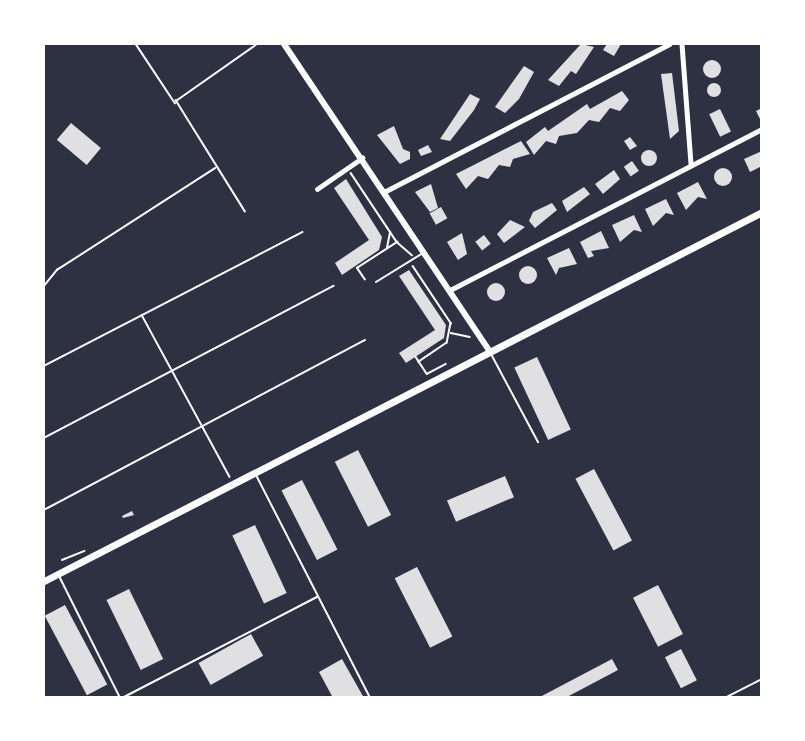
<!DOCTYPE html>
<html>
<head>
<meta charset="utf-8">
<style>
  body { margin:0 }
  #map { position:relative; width:805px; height:741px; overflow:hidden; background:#2d3142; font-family:"PT Sans Narrow",sans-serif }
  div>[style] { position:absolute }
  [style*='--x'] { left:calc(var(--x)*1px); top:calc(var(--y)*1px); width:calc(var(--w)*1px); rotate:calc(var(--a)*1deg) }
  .building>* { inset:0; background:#e0e0e3; transform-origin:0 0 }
  .round { border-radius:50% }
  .path>* { height:1.5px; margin:-0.75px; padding:0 0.75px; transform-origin:0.75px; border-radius:0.75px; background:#fff }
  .service>* { height:2px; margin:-1px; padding:0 1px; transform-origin:1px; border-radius:1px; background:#fff }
  .minor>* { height:4.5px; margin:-2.25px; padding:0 2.25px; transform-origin:2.25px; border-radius:2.25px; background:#fff }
  .tertiary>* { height:6px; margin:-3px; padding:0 3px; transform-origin:3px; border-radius:3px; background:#fff }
  .secondary>* { height:7px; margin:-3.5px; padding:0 3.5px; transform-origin:3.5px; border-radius:3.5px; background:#fff }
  span { translate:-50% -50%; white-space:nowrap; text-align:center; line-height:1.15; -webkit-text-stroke:6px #fff; paint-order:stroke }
  .frame { position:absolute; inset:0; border:45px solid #fff; pointer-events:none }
</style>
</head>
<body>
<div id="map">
  <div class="building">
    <i style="clip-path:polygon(581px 44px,594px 47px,576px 74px,571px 71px,559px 86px,548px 80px)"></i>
    <i style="clip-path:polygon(607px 44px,621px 44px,614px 56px,603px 50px)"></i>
    <i class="round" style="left:703px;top:60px;width:18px;height:18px"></i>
    <i style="clip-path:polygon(524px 66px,534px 72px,519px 99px,505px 113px,495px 107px)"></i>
    <i style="clip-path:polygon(672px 73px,679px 131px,670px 139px,661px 74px)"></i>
    <i class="round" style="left:707px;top:83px;width:14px;height:14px"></i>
    <i style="clip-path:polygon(622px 91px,629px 100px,620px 111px,610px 108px,599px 122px,589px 120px,577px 133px,559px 136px,556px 144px,546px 141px,534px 155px,526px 142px,545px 127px,548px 131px,587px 104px,590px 109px)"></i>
    <i style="clip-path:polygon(470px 94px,480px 99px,474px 110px,450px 141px,440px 139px)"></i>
    <i style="clip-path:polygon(762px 108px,762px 123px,756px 111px)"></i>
    <i style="left:720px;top:109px;width:25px;height:12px;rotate:64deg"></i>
    <i style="left:71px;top:123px;width:39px;height:22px;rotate:40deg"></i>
    <i style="clip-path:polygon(394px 126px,403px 149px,410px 152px,410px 159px,400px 164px,377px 135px)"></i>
    <i style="clip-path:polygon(630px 137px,637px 146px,630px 150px,624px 141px)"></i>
    <i style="clip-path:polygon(521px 141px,530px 154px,513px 159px,510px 167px,499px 165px,488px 179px,478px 176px,466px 189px,456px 174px)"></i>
    <i style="clip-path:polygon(428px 145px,432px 152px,421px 156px,418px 150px)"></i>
    <i class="round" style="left:641px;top:150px;width:16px;height:16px"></i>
    <i style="clip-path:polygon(762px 151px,762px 166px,750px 172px,744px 159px)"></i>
    <i style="left:632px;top:161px;width:12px;height:10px;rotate:55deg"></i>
    <i class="round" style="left:714px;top:168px;width:18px;height:18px"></i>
    <i style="clip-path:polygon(614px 170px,620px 179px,603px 194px,595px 184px)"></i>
    <i style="clip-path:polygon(346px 179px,382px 237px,379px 250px,342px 275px,335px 263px,369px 240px,334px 188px)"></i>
    <i style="clip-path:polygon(698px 182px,707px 199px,698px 197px,686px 210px,677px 193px)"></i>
    <i style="clip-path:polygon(431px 184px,438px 208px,430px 212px,415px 192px)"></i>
    <i style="clip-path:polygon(584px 187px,590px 194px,567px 212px,562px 201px)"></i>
    <i style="clip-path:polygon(666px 199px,674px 215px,666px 213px,653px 226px,645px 209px)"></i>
    <i style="clip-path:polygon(552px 203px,557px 210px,535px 228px,529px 221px,533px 212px)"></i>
    <i style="left:441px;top:207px;width:13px;height:13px;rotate:61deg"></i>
    <i style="clip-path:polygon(634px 215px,642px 232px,634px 230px,620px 242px,612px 225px)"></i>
    <i style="clip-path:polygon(510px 220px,525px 227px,504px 243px,497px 234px)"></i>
    <i style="clip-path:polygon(601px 231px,609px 248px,591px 251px,594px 256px,588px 258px,580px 242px)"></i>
    <i style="clip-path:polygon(462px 233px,467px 254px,458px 260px,447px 242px)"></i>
    <i style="left:484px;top:235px;width:11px;height:11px;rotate:52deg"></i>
    <i style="clip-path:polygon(569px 248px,577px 264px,559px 268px,556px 275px,547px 258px)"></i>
    <i class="round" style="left:519px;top:266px;width:18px;height:18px"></i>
    <i style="clip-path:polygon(409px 270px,446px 325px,444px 338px,406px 363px,399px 353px,435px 330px,399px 276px)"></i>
    <i class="round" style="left:487px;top:283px;width:18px;height:18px"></i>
    <i style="left:537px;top:357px;width:80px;height:25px;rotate:65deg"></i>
    <i style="left:358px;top:450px;width:73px;height:26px;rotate:63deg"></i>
    <i style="left:594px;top:469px;width:81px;height:21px;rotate:62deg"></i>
    <i style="left:505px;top:476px;width:23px;height:63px;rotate:67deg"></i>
    <i style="left:302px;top:480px;width:78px;height:23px;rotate:63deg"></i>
    <i style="clip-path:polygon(132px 511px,134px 515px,123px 518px,122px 516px)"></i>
    <i style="left:255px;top:525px;width:75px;height:25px;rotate:65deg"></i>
    <i style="left:417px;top:567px;width:78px;height:25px;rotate:63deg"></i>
    <i style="left:658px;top:585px;width:55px;height:28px;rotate:63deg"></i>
    <i style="left:129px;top:589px;width:78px;height:25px;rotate:64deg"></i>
    <i style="left:65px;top:605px;width:90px;height:23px;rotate:62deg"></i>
    <i style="left:251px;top:634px;width:25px;height:60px;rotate:61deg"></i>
    <i style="left:681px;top:649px;width:35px;height:18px;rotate:63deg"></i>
    <i style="clip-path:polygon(342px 659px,364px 698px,333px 698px,319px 672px)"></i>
    <i style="clip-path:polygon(612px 659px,618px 670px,565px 698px,538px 698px)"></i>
  </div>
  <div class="path">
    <i style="--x:136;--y:44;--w:71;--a:56.5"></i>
    <i style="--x:351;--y:173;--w:83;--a:56.3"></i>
    <i style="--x:397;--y:242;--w:20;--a:41"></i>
    <i style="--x:245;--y:212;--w:131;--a:-121.9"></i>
    <i style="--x:176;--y:101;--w:99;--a:-35.1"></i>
    <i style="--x:387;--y:248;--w:16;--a:-79"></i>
    <i style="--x:413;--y:266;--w:69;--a:56.3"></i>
    <i style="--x:451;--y:323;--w:20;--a:101"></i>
    <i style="--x:447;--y:343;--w:34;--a:146"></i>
    <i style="--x:365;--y:280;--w:14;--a:-124"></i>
    <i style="--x:357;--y:268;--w:48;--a:-33"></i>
    <i style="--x:44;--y:286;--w:21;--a:-51"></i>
    <i style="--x:57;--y:270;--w:188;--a:-32.8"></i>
    <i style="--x:142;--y:315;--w:184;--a:61.5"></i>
    <i style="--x:451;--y:333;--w:19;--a:12"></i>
    <i style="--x:416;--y:357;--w:20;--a:57"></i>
    <i style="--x:427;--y:374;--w:21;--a:-28"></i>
    <i style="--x:44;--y:366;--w:291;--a:-27.4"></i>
    <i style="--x:44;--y:438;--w:327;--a:-27.7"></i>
    <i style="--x:44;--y:510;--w:363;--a:-27.9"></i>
    <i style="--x:62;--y:560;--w:24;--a:-22"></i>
    <i style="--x:725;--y:698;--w:42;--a:-27.2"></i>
  </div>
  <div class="service">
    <i style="--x:376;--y:282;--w:55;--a:-31.7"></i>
    <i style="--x:491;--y:354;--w:100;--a:61.9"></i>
    <i style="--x:256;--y:475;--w:250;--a:62.9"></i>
    <i style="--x:59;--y:576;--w:136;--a:63.4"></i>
    <i style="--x:122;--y:698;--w:220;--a:-27.4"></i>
  </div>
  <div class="minor">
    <i style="--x:682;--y:44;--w:121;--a:85.7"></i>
    <i style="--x:317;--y:189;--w:55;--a:-34.6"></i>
    <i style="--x:384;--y:192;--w:321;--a:-27.4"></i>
    <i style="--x:450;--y:290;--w:351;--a:-27.3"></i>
  </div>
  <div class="tertiary">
    <i style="--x:284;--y:44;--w:371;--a:56.2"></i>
  </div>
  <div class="secondary">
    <i style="--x:44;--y:581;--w:807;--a:-27.2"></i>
  </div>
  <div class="frame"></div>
</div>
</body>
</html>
